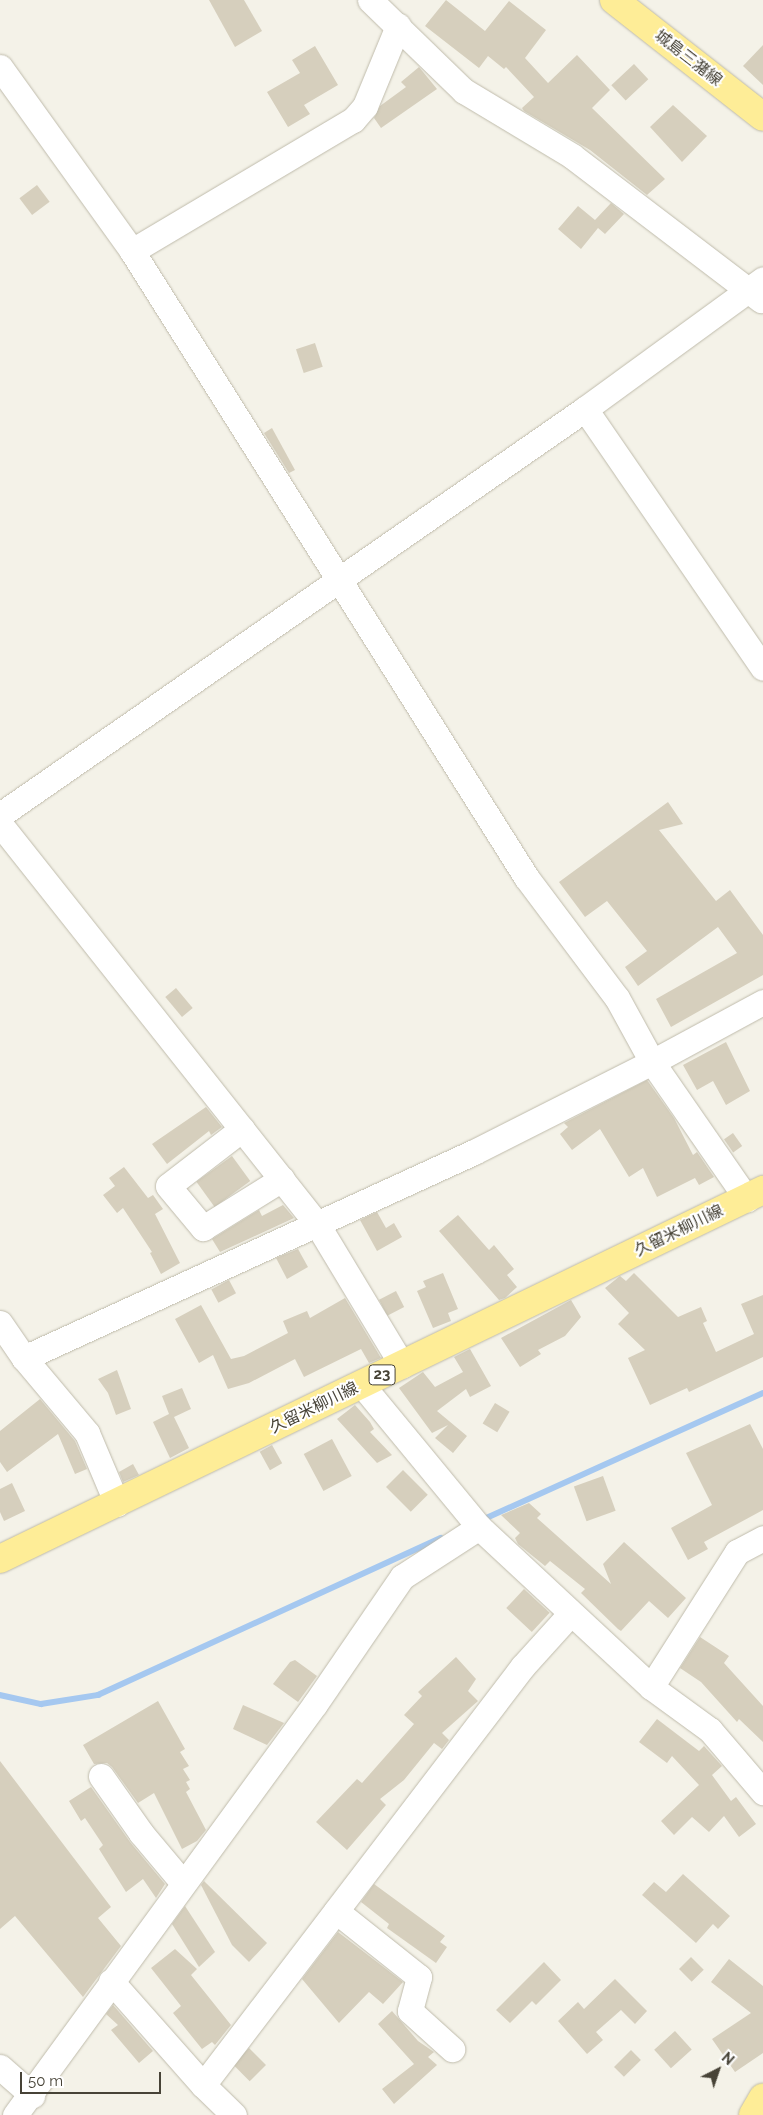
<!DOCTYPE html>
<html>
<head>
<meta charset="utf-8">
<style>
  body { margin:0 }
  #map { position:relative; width:763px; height:2115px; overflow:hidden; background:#f4f2e8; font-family:Raleway,"Noto Sans JP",sans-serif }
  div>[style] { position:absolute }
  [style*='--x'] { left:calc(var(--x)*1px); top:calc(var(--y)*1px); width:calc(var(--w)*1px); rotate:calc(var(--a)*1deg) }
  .stream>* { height:5.5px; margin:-2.75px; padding:0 2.75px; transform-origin:2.75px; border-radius:2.75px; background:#a5c8f0 }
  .building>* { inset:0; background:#d6cfbd; transform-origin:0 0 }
  .roads { filter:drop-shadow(0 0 1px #bfbbab) drop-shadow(0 0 1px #bfbbab) }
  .minor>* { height:25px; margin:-12.5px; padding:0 12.5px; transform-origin:12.5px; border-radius:12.5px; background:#fff }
  .major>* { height:28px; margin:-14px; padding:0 14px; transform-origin:14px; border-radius:14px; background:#feed97 }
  span { translate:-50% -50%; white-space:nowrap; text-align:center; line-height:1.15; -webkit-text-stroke:4px #fff; paint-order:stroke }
  .shield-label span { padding:1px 4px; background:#fff; border:1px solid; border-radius:4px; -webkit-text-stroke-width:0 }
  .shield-label { font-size:15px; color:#474337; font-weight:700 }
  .street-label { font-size:16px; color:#474337 }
  .north { position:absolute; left:693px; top:2045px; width:50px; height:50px; -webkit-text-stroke:4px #fff; paint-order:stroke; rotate:41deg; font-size:14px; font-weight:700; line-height:20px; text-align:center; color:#474337 }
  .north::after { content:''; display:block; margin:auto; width:18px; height:22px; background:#474337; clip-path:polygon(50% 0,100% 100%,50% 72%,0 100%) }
  .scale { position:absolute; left:20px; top:2072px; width:141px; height:22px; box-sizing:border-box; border:2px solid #474337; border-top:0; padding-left:6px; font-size:15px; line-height:18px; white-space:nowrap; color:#474337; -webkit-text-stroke:4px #fff; paint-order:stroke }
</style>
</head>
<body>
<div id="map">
  <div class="stream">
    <i style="--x:482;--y:1520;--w:308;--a:-24.3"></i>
    <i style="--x:0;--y:1695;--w:42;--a:12.4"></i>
    <i style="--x:41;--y:1704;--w:58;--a:-9"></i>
    <i style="--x:98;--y:1695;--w:377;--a:-24.6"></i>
  </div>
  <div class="building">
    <i style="clip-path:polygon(209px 0,244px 0,262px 31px,235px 47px)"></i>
    <i style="clip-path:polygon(446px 0,485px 31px,509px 1px,546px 30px,525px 58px,548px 83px,577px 55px,610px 90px,592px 108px,665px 179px,647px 195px,590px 150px,524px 111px,522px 108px,534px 97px,506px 67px,504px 69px,488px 56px,479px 68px,425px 26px)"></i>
    <i style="clip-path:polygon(763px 45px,763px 85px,743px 66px)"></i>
    <i style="clip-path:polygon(315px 46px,338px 85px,304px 105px,310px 114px,288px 127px,267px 92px,300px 73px,292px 60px)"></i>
    <i style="left:634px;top:64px;width:21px;height:31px;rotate:47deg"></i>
    <i style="clip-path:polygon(419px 67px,437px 89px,381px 128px,374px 118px,380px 106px,406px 87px,401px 82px)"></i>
    <i style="clip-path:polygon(673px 105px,707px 136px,682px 162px,650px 127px)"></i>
    <i style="left:37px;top:185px;width:21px;height:22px;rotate:53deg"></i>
    <i style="clip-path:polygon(611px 203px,624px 214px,605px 234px,598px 228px,581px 249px,558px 229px,578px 206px,595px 220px)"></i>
    <i style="left:315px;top:343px;width:25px;height:20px;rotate:72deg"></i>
    <i style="clip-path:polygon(272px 428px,295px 470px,289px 473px,264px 433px)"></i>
    <i style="clip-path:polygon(668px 802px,683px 824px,659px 830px,716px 901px,730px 890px,763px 935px,763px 975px,671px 1027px,656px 999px,737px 953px,718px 927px,638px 986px,625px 967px,647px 951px,607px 901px,585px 917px,559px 882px)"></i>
    <i style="left:176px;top:988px;width:26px;height:14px;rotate:50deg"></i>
    <i style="clip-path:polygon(726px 1042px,750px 1091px,726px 1105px,713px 1081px,697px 1090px,683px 1065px)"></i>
    <i style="clip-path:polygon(647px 1080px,674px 1118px,693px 1155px,697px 1152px,714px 1177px,699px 1185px,695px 1178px,657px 1197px,643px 1168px,629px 1177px,600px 1129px,572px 1150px,560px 1134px,568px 1127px,564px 1123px)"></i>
    <i style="clip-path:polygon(206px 1107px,222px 1127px,211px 1135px,209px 1131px,167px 1164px,152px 1144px)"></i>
    <i style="left:733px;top:1133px;width:16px;height:11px;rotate:55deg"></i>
    <i style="left:232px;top:1156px;width:31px;height:44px;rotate:54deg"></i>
    <i style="clip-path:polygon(124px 1167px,148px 1198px,153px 1195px,163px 1209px,155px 1214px,180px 1263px,161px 1274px,150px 1253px,152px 1252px,123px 1208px,117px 1213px,103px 1195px,115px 1186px,109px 1178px)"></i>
    <i style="clip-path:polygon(283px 1205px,294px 1218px,220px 1252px,212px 1239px,259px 1210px,262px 1216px)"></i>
    <i style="clip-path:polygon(377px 1212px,386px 1228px,394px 1223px,402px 1237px,377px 1251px,360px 1220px)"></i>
    <i style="clip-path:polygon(458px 1215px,489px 1250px,494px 1245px,514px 1269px,507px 1275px,517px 1287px,505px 1298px,499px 1300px,439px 1231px)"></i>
    <i style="clip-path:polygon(298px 1249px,308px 1267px,287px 1279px,276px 1258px)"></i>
    <i style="clip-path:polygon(443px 1273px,458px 1309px,448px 1313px,451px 1321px,433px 1328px,417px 1291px,426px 1287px,423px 1281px)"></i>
    <i style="clip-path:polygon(634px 1273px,678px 1317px,701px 1307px,707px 1321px,703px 1323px,716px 1352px,754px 1334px,741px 1304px,763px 1295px,763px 1357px,689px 1392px,687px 1388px,650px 1405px,628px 1358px,645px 1350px,618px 1324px,629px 1313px,605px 1288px,620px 1276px,626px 1281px)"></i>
    <i style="left:229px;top:1280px;width:15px;height:20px;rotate:62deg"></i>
    <i style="left:396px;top:1291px;width:18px;height:19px;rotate:63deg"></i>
    <i style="clip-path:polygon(345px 1298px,381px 1358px,369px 1363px,361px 1349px,304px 1377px,295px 1359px,249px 1383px,228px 1389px,213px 1355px,199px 1363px,175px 1319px,201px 1305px,231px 1359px,244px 1356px,288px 1333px,283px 1321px,307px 1311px,310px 1318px)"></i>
    <i style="clip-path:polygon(571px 1300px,581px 1317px,565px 1336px,538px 1350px,541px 1354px,520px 1367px,501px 1338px)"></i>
    <i style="clip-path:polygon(470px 1349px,491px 1386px,470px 1397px,466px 1389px,437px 1411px,467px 1436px,453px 1453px,435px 1438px,448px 1425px,432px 1433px,399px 1388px,423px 1372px,435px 1387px,463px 1372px,454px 1357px)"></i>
    <i style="clip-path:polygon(117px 1370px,131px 1409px,116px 1415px,108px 1393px,98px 1379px)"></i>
    <i style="clip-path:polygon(182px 1388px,191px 1409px,174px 1417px,189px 1448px,170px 1458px,153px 1422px,169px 1414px,162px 1396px)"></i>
    <i style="clip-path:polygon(40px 1399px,75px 1441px,87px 1469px,75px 1474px,58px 1434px,7px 1472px,0 1462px,0 1431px)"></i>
    <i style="left:495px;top:1403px;width:17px;height:24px;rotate:31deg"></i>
    <i style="clip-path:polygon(355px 1405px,370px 1422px,374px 1429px,370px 1432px,392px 1455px,377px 1463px,337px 1419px)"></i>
    <i style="clip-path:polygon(750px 1424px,763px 1449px,763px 1510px,704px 1542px,708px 1549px,688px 1560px,671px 1528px,712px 1505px,686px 1453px)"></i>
    <i style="left:332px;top:1439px;width:42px;height:32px;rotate:62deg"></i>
    <i style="left:272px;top:1445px;width:21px;height:14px;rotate:61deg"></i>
    <i style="clip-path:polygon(133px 1464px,139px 1475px,123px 1482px,119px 1472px)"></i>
    <i style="left:403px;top:1470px;width:35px;height:24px;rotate:45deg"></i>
    <i style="left:603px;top:1476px;width:37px;height:31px;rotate:70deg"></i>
    <i style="clip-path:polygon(12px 1483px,25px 1511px,4px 1521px,0 1512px,0 1489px)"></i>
    <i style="clip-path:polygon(529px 1503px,541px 1514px,537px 1518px,611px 1584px,603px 1564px,624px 1542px,686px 1598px,668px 1618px,649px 1601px,621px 1631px,618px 1629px,581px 1593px,585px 1589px,550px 1561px,545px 1566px,518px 1544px,515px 1538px,520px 1533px,501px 1515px)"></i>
    <i style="left:524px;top:1589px;width:35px;height:26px;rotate:43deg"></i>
    <i style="clip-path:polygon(700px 1637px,729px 1656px,724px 1663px,763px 1706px,763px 1742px,739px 1719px,737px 1722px,701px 1682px,680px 1668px)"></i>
    <i style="clip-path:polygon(456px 1657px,476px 1679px,468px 1691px,478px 1701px,442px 1733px,449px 1740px,442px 1749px,434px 1743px,404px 1780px,380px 1799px,386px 1805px,347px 1850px,316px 1822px,357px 1779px,362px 1783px,414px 1724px,404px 1715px,422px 1696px,418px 1692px)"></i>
    <i style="clip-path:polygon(295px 1660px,317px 1676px,298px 1702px,273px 1684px,290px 1662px)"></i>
    <i style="clip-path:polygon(158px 1701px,185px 1749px,180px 1752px,189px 1766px,183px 1769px,190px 1780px,186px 1782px,190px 1789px,186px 1792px,206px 1830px,197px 1841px,182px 1849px,154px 1793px,138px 1803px,112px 1767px,107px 1763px,94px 1764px,83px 1745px)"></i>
    <i style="clip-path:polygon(243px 1705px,284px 1723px,267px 1745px,233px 1729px)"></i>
    <i style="clip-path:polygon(657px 1719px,699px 1751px,704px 1746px,722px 1766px,712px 1775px,731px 1801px,736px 1797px,756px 1824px,739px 1837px,724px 1816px,709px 1832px,692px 1817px,674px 1835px,661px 1821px,699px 1785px,672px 1756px,667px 1763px,639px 1742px)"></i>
    <i style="clip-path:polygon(0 1761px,111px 1907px,98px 1918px,121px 1946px,83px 1997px,15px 1916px,0 1929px)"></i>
    <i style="clip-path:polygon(91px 1787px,130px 1842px,165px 1884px,156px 1898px,143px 1879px,126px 1892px,99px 1849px,103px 1845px,85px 1818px,81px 1821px,69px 1801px)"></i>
    <i style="clip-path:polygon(683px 1874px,730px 1916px,718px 1929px,713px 1924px,696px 1943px,642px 1895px,654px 1882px,666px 1892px)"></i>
    <i style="clip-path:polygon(204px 1881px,267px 1943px,249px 1962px,232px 1945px,201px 1885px)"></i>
    <i style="clip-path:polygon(374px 1884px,445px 1936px,440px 1942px,447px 1947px,436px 1963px,387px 1928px,389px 1924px,361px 1902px)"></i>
    <i style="clip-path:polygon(185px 1906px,215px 1952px,199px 1967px,172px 1924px)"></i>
    <i style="clip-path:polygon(338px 1932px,403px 1982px,383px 2004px,369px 1992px,339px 2023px,302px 1979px)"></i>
    <i style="clip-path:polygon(175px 1949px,197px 1969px,191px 1975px,231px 2025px,215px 2045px,212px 2042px,202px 2049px,173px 2013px,181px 2006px,151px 1968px)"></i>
    <i style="left:691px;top:1957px;width:18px;height:17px;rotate:45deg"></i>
    <i style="clip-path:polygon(729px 1959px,763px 1986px,763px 2053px,735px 2072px,712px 2039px,751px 2013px,711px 1982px)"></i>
    <i style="clip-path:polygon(544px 1962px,561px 1980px,536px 2005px,532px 2001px,510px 2023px,496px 2010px)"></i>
    <i style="clip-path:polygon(615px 1979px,647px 2011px,635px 2024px,621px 2010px,596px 2032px,603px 2040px,587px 2054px,558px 2021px,578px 2002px,584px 2009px)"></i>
    <i style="clip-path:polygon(113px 2005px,153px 2051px,139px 2063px,111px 2030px,118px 2025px,106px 2014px)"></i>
    <i style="clip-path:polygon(392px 2011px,418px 2041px,434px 2052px,428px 2057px,437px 2065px,394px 2104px,382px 2089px,414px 2064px,378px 2024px)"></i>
    <i style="left:675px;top:2031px;width:25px;height:28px;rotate:48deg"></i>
    <i style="left:249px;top:2048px;width:24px;height:23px;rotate:45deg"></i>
    <i style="left:631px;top:2050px;width:14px;height:24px;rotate:45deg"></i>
  </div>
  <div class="roads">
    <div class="minor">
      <i style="--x:370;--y:0;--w:131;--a:44.1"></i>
      <i style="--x:464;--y:91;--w:126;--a:31"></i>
      <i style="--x:572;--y:156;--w:238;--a:37.3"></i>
      <i style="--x:0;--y:67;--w:226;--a:54.3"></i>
      <i style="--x:132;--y:251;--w:740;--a:57.81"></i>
      <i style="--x:526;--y:877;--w:151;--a:53.1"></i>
      <i style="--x:617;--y:998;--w:73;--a:61.3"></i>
      <i style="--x:652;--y:1062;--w:167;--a:55.3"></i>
      <i style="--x:132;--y:251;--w:257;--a:-30.7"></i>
      <i style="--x:353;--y:120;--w:18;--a:-49"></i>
      <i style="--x:365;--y:106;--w:87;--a:-67.6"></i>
      <i style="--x:585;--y:409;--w:314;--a:55.5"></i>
      <i style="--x:0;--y:815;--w:712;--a:-34.76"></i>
      <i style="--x:585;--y:409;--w:220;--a:-36.1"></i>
      <i style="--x:0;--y:824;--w:510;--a:51.6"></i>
      <i style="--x:317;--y:1224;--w:165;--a:58.9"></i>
      <i style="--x:242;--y:1129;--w:93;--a:142.4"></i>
      <i style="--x:168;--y:1186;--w:55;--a:50.2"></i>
      <i style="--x:203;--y:1228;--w:93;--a:-31.8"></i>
      <i style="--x:0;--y:1323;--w:42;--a:55.6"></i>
      <i style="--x:24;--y:1358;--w:98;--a:50"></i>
      <i style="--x:87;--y:1433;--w:77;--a:67.1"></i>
      <i style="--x:24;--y:1358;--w:495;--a:-24.6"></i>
      <i style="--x:474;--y:1152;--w:199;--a:-26.8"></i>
      <i style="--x:652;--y:1062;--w:126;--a:-28.4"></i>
      <i style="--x:362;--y:1385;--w:184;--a:50.5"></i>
      <i style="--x:479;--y:1527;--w:235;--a:42.9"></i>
      <i style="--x:651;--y:1687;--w:73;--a:36.1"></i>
      <i style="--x:710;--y:1730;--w:82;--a:49.5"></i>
      <i style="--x:651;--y:1687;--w:160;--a:-57.5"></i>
      <i style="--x:737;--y:1552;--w:30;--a:-28"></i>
      <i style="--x:101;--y:1776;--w:70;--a:54.9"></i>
      <i style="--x:141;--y:1833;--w:65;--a:50"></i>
      <i style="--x:336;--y:1911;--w:106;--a:38.5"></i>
      <i style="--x:419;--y:1977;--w:35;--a:105"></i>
      <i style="--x:410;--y:2011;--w:57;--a:42.1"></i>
      <i style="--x:111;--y:1981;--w:139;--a:48.5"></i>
      <i style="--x:203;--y:2085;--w:43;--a:44.1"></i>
      <i style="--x:0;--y:2067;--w:43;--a:41.2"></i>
      <i style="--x:203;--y:2085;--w:527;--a:-52.63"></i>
      <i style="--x:523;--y:1666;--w:70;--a:-47.9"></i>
      <i style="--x:15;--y:2115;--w:509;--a:-53.87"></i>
      <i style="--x:315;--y:1704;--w:154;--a:-55.6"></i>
      <i style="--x:402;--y:1577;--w:92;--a:-33"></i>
    </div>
    <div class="major">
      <i style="--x:614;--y:0;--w:189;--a:38.1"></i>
      <i style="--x:0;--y:1559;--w:848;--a:-25.81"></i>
      <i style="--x:753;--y:2115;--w:20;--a:-60"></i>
    </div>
  </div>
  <div class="shield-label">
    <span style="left:382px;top:1375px">23</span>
  </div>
  <div class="street-label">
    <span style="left:688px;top:58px;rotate:38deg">城島三潴線</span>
    <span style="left:679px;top:1231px;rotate:-26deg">久留米柳川線</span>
    <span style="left:314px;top:1408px;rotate:-26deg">久留米柳川線</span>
  </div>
  <div class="north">N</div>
  <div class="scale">50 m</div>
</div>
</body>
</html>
